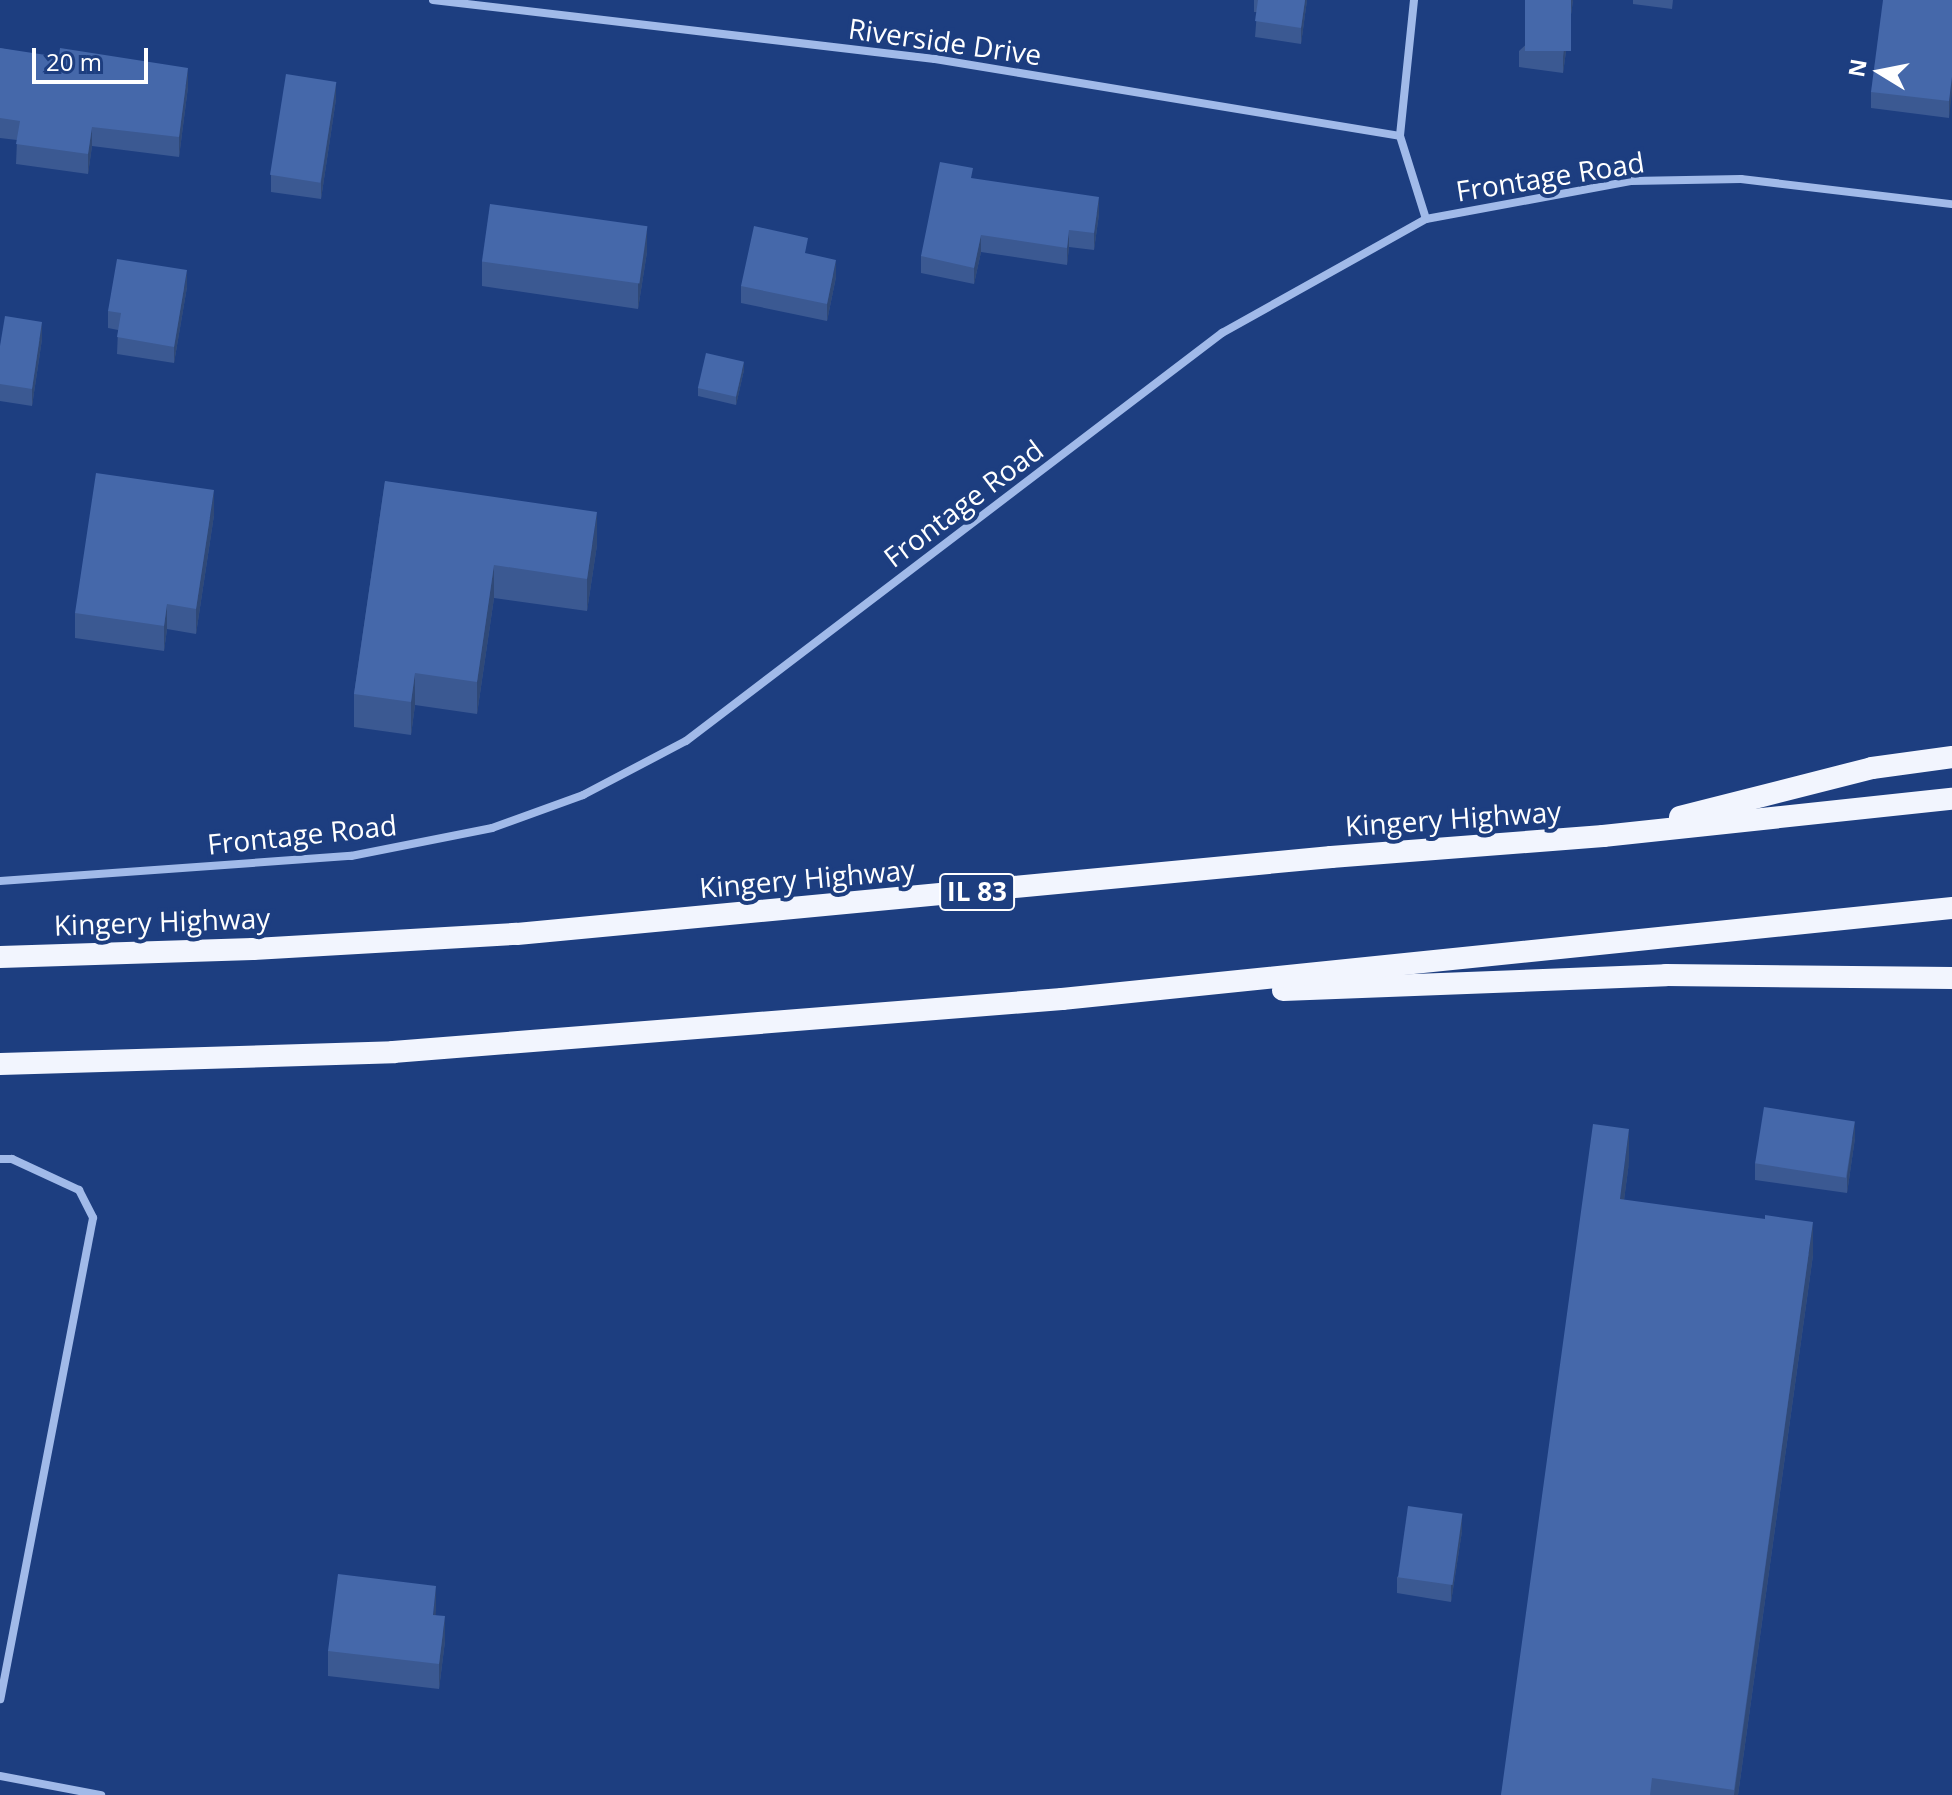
<!DOCTYPE html>
<html>
<head>
<meta charset="utf-8">
<style>
  body { margin:0 }
  #map { position:relative; width:1952px; height:1795px; overflow:hidden; background:#1d3e80; font-family:"Open Sans",sans-serif }
  div>[style] { position:absolute }
  [style*='--x'] { left:calc(var(--x)*1px); top:calc(var(--y)*1px); width:calc(var(--w)*1px); rotate:calc(var(--a)*1deg) }
  .minor>* { height:8px; margin:-4px; padding:0 4px; transform-origin:4px; border-radius:4px; background:#a1bae9 }
  .trunk>* { height:22px; margin:-11px; padding:0 11px; transform-origin:11px; border-radius:11px; background:#f2f5fe }
  .wall>* { inset:0; background:#3b5992 }
  .shaded-wall>* { inset:0; background:#304977 }
  .building>* { inset:0; background:#4568aa; transform-origin:0 0 }
  span { translate:-50% -50%; white-space:nowrap; text-align:center; line-height:1.15; -webkit-text-stroke:8px #1d3e80; paint-order:stroke }
  .shield-label span { padding:2px 6px; background:#1d3e80; border:2px solid; border-radius:6px; -webkit-text-stroke-width:0 }
  .shield-label { font-size:26px; color:#fff; font-weight:700 }
  .street-label { font-size:28px; color:#fff }
  .north { position:absolute; left:1840px; top:32px; width:80px; height:80px; -webkit-text-stroke:6px #1d3e80; paint-order:stroke; rotate:280deg; font-size:22px; font-weight:700; line-height:32px; text-align:center; color:#fff }
  .north::after { content:''; display:block; margin:auto; width:28px; height:36px; background:#fff; clip-path:polygon(50% 0,100% 100%,50% 72%,0 100%) }
  .scale { position:absolute; left:32px; top:48px; width:116px; height:36px; box-sizing:border-box; border:4px solid #fff; border-top:0; padding-left:10px; font-size:24px; line-height:28px; white-space:nowrap; color:#fff; -webkit-text-stroke:6px #1d3e80; paint-order:stroke }
</style>
</head>
<body>
<div id="map">
  <div class="minor">
    <i style="--x:433;--y:0;--w:505;--a:6.7"></i>
    <i style="--x:935;--y:59;--w:471;--a:9.4"></i>
    <i style="--x:1414;--y:0;--w:137;--a:95.9"></i>
    <i style="--x:1400;--y:136;--w:87;--a:72.6"></i>
    <i style="--x:0;--y:881;--w:352;--a:-4.1"></i>
    <i style="--x:351;--y:856;--w:144;--a:-11.2"></i>
    <i style="--x:492;--y:828;--w:97;--a:-19.9"></i>
    <i style="--x:583;--y:795;--w:116;--a:-27.7"></i>
    <i style="--x:686;--y:741;--w:674;--a:-37.28"></i>
    <i style="--x:1222;--y:333;--w:234;--a:-29.2"></i>
    <i style="--x:1426;--y:219;--w:208;--a:-10.5"></i>
    <i style="--x:1631;--y:181;--w:110;--a:-1"></i>
    <i style="--x:1741;--y:179;--w:212;--a:6.8"></i>
    <i style="--x:0;--y:1159;--w:12;--a:0"></i>
    <i style="--x:12;--y:1159;--w:74;--a:24.8"></i>
    <i style="--x:79;--y:1190;--w:31;--a:63"></i>
    <i style="--x:93;--y:1218;--w:490;--a:100.9"></i>
    <i style="--x:0;--y:1776;--w:103;--a:10.7"></i>
  </div>
  <div class="trunk">
    <i style="--x:1680;--y:817;--w:198;--a:-14.3"></i>
    <i style="--x:1872;--y:768;--w:81;--a:-7.8"></i>
    <i style="--x:0;--y:957;--w:253;--a:-1.8"></i>
    <i style="--x:253;--y:949;--w:264;--a:-3.3"></i>
    <i style="--x:517;--y:934;--w:818;--a:-5.4"></i>
    <i style="--x:1331;--y:857;--w:273;--a:-4.4"></i>
    <i style="--x:1603;--y:836;--w:351;--a:-6.1"></i>
    <i style="--x:1283;--y:990;--w:383;--a:-2.2"></i>
    <i style="--x:1666;--y:975;--w:286;--a:0.6"></i>
    <i style="--x:0;--y:1064;--w:393;--a:-1.7"></i>
    <i style="--x:393;--y:1052;--w:671;--a:-4.53"></i>
    <i style="--x:1062;--y:999;--w:895;--a:-5.84"></i>
  </div>
  <div class="wall">
    <i style="clip-path:polygon(1254px 0,1307px 0,1301px 44px,1255px 37px,1257px 12px,1254px 12px)"></i>
    <i style="clip-path:polygon(1573px 0,1563px 73px,1519px 67px,1519px 51px)"></i>
    <i style="clip-path:polygon(1633px 0,1673px 0,1672px 9px,1633px 4px)"></i>
    <i style="clip-path:polygon(1952px 0,1949px 118px,1871px 108px,1871px 92px)"></i>
    <i style="clip-path:polygon(0 48px,188px 87px,179px 157px,92px 146px,88px 174px,16px 164px,17px 140px,0 138px)"></i>
    <i style="clip-path:polygon(336px 99px,321px 199px,271px 192px,271px 175px)"></i>
    <i style="clip-path:polygon(973px 179px,1099px 214px,1094px 250px,1069px 247px,1067px 265px,981px 252px,974px 284px,921px 273px,921px 256px)"></i>
    <i style="clip-path:polygon(647px 252px,638px 309px,482px 286px,482px 261px)"></i>
    <i style="clip-path:polygon(808px 254px,836px 277px,827px 321px,741px 303px,741px 286px)"></i>
    <i style="clip-path:polygon(187px 287px,174px 363px,117px 354px,118px 330px,108px 328px,108px 311px)"></i>
    <i style="clip-path:polygon(42px 339px,32px 406px,0 401px,0 346px)"></i>
    <i style="clip-path:polygon(744px 370px,736px 405px,698px 396px,698px 388px)"></i>
    <i style="clip-path:polygon(385px 481px,597px 545px,587px 611px,494px 598px,477px 714px,415px 705px,411px 735px,354px 727px,354px 694px)"></i>
    <i style="clip-path:polygon(214px 515px,196px 634px,167px 629px,164px 651px,75px 638px,75px 613px)"></i>
    <i style="clip-path:polygon(1855px 1138px,1847px 1193px,1755px 1180px,1755px 1163px)"></i>
    <i style="clip-path:polygon(1629px 1162px,1624px 1200px,1813px 1255px,1738px 1795px,1501px 1795px)"></i>
    <i style="clip-path:polygon(1462px 1531px,1451px 1602px,1397px 1593px,1397px 1577px)"></i>
    <i style="clip-path:polygon(436px 1615px,445px 1641px,439px 1689px,328px 1676px,328px 1651px)"></i>
  </div>
  <div class="shaded-wall">
    <i style="clip-path:polygon(1305px 0,1307px 0,1301px 44px,1301px 28px)"></i>
    <i style="clip-path:polygon(1571px 0,1573px 0,1563px 73px,1563px 57px)"></i>
    <i style="clip-path:polygon(188px 68px,188px 87px,179px 157px,179px 137px)"></i>
    <i style="clip-path:polygon(1952px 77px,1952px 93px,1949px 118px,1949px 101px)"></i>
    <i style="clip-path:polygon(336px 82px,336px 99px,321px 199px,321px 182px)"></i>
    <i style="clip-path:polygon(92px 127px,92px 146px,88px 174px,88px 154px)"></i>
    <i style="clip-path:polygon(1099px 197px,1099px 214px,1094px 250px,1094px 233px)"></i>
    <i style="clip-path:polygon(647px 227px,647px 252px,638px 309px,638px 284px)"></i>
    <i style="clip-path:polygon(1069px 230px,1069px 247px,1067px 265px,1067px 248px)"></i>
    <i style="clip-path:polygon(981px 235px,981px 252px,974px 284px,974px 268px)"></i>
    <i style="clip-path:polygon(836px 260px,836px 277px,827px 321px,827px 304px)"></i>
    <i style="clip-path:polygon(187px 270px,187px 287px,174px 363px,174px 347px)"></i>
    <i style="clip-path:polygon(42px 322px,42px 339px,32px 406px,32px 389px)"></i>
    <i style="clip-path:polygon(744px 362px,744px 370px,736px 405px,736px 397px)"></i>
    <i style="clip-path:polygon(214px 490px,214px 515px,196px 634px,196px 609px)"></i>
    <i style="clip-path:polygon(597px 512px,597px 545px,587px 611px,587px 579px)"></i>
    <i style="clip-path:polygon(494px 565px,494px 598px,477px 714px,477px 682px)"></i>
    <i style="clip-path:polygon(167px 604px,167px 629px,164px 651px,164px 626px)"></i>
    <i style="clip-path:polygon(415px 673px,415px 705px,411px 735px,411px 702px)"></i>
    <i style="clip-path:polygon(1855px 1121px,1855px 1138px,1847px 1193px,1847px 1176px)"></i>
    <i style="clip-path:polygon(1629px 1129px,1629px 1162px,1620px 1231px,1620px 1199px)"></i>
    <i style="clip-path:polygon(1813px 1222px,1813px 1255px,1738px 1795px,1734px 1795px)"></i>
    <i style="clip-path:polygon(1462px 1514px,1462px 1531px,1451px 1602px,1451px 1585px)"></i>
    <i style="clip-path:polygon(436px 1586px,436px 1611px,433px 1640px,433px 1615px)"></i>
    <i style="clip-path:polygon(445px 1616px,445px 1641px,439px 1689px,439px 1664px)"></i>
  </div>
  <div class="building">
    <i style="clip-path:polygon(1258px 0,1305px 0,1301px 28px,1255px 21px)"></i>
    <i style="left:1525px;top:0;width:46px;height:51px"></i>
    <i style="clip-path:polygon(1883px 0,1952px 0,1952px 77px,1949px 101px,1871px 92px)"></i>
    <i style="clip-path:polygon(0 48px,59px 57px,60px 48px,188px 68px,179px 137px,92px 127px,88px 154px,16px 144px,20px 121px,0 118px)"></i>
    <i style="left:286px;top:74px;width:51px;height:102px;rotate:9deg"></i>
    <i style="clip-path:polygon(940px 162px,973px 168px,971px 178px,1099px 197px,1094px 233px,1069px 230px,1067px 248px,981px 235px,974px 268px,921px 256px)"></i>
    <i style="left:490px;top:204px;width:159px;height:58px;rotate:8deg"></i>
    <i style="clip-path:polygon(754px 226px,808px 238px,805px 253px,836px 260px,827px 304px,741px 286px)"></i>
    <i style="clip-path:polygon(117px 259px,187px 270px,174px 347px,117px 337px,121px 313px,108px 311px)"></i>
    <i style="clip-path:polygon(5px 316px,42px 322px,32px 389px,0 384px,0 346px)"></i>
    <i style="left:706px;top:353px;width:39px;height:36px;rotate:13deg"></i>
    <i style="clip-path:polygon(96px 473px,214px 490px,196px 609px,167px 604px,164px 626px,75px 613px)"></i>
    <i style="clip-path:polygon(385px 481px,597px 512px,587px 579px,494px 565px,477px 682px,415px 673px,411px 702px,354px 694px)"></i>
    <i style="left:1764px;top:1107px;width:92px;height:57px;rotate:9deg"></i>
    <i style="clip-path:polygon(1593px 1124px,1629px 1129px,1620px 1199px,1765px 1219px,1765px 1215px,1813px 1222px,1734px 1790px,1652px 1778px,1650px 1795px,1501px 1795px)"></i>
    <i style="left:1408px;top:1506px;width:55px;height:72px;rotate:8deg"></i>
    <i style="clip-path:polygon(338px 1574px,436px 1586px,433px 1615px,445px 1616px,439px 1664px,328px 1651px)"></i>
  </div>
  <div class="shield-label">
    <span style="left:977px;top:892px">IL 83</span>
  </div>
  <div class="street-label">
    <span style="left:945px;top:41px;rotate:8deg">Riverside Drive</span>
    <span style="left:1550px;top:176px;rotate:-9deg">Frontage Road</span>
    <span style="left:963px;top:503px;rotate:-37deg">Frontage Road</span>
    <span style="left:1453px;top:818px;rotate:-4deg">Kingery Highway</span>
    <span style="left:302px;top:834px;rotate:-6deg">Frontage Road</span>
    <span style="left:807px;top:878px;rotate:-5deg">Kingery Highway</span>
    <span style="left:162px;top:921px;rotate:-2deg">Kingery Highway</span>
  </div>
  <div class="north">N</div>
  <div class="scale">20 m</div>
</div>
</body>
</html>
